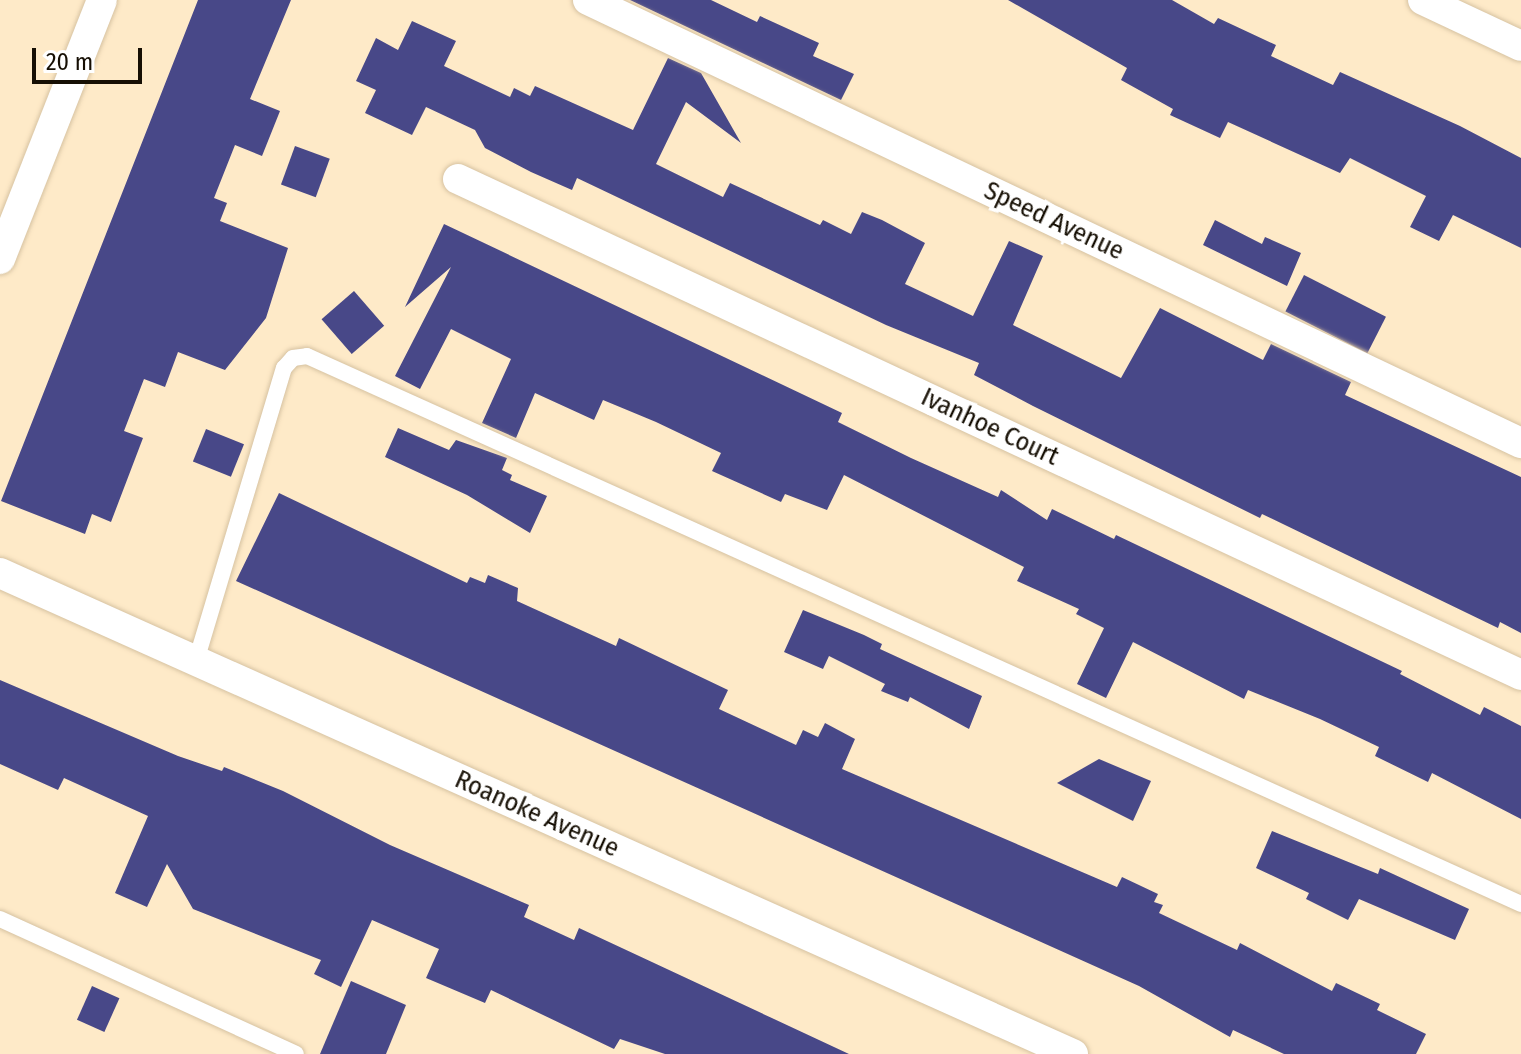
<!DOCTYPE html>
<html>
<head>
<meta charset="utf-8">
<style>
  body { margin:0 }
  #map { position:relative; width:1521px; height:1054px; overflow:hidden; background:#feeac8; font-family:"Fira Sans Condensed",sans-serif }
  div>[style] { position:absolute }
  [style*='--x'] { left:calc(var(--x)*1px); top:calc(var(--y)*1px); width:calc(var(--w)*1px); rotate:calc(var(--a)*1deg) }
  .building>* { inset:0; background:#484888; transform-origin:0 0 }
  .roads { filter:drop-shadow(0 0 2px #d6c2a1) drop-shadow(0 0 2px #d6c2a1) }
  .service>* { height:16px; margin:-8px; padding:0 8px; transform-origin:8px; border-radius:8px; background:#fff }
  .minor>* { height:30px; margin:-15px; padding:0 15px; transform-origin:15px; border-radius:15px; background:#fff }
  span { translate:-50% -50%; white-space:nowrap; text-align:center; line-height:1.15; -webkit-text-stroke:8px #fff; paint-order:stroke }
  .street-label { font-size:26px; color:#160f04 }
  .scale { position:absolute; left:32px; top:48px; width:110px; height:36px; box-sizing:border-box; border:4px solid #160f04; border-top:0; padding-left:10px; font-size:24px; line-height:28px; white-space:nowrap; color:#160f04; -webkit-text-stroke:6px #fff; paint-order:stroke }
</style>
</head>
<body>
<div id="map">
  <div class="building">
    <i style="clip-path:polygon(198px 0,291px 0,250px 99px,280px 111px,262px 156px,235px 145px,214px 198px,227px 203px,220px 221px,288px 248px,266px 318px,225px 370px,178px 352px,165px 387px,144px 379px,124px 431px,143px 438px,111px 522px,92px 514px,85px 534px,1px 501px)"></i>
    <i style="clip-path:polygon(630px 0,711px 0,757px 22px,760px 16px,819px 43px,813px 56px,854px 74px,841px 100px)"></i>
    <i style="clip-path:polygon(1008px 0,1172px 0,1214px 24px,1218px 18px,1276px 45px,1271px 56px,1333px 85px,1340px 72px,1460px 126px,1521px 158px,1521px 248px,1453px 215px,1439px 241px,1410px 227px,1426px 196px,1350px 158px,1340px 173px,1228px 122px,1220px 138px,1170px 115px,1173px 109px,1121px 80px,1127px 68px)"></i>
    <i style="clip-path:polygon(412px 21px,456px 41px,444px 66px,510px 97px,514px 88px,530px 96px,535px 86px,633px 130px,668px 58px,701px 73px,741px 143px,686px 102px,656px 164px,723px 197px,730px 183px,820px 225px,823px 220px,851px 234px,862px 212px,882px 220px,925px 243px,905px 284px,973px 316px,1009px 241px,1043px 256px,1013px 325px,1121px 378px,1160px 308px,1263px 360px,1271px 344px,1351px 382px,1345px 395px,1521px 477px,1521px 633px,1500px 622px,1498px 628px,1262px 514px,1260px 518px,1033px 406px,974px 375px,979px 363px,886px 325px,577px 178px,572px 190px,531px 172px,485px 148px,475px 130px,426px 107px,412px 135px,365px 113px,376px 90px,356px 81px,376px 38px,398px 50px)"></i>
    <i style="left:295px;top:146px;width:37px;height:41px;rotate:20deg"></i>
    <i style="clip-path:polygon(1215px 220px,1262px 244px,1265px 237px,1301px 253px,1287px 286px,1203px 245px)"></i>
    <i style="clip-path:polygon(444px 224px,842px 413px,838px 422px,911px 458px,998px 497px,1001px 490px,1047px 520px,1052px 509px,1114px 539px,1116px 535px,1402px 671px,1400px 674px,1480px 715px,1484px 707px,1521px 726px,1521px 819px,1432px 773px,1428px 782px,1375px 756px,1379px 747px,1320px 719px,1248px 690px,1244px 699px,1133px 642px,1106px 698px,1077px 684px,1104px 628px,1076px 614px,1079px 609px,1017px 581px,1024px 567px,844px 475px,827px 510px,785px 494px,781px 502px,712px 471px,721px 453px,656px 422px,603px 400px,594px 420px,535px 393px,516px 438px,482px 423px,511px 359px,451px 329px,420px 389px,395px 376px,451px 267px,405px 307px)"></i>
    <i style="left:1304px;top:275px;width:92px;height:41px;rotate:27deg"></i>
    <i style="left:354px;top:291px;width:46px;height:43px;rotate:49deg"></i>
    <i style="clip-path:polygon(398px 428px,449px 450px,456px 440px,507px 458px,502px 470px,512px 475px,510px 480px,547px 496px,530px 533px,467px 495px,385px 457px)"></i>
    <i style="left:206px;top:429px;width:41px;height:35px;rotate:22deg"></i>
    <i style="clip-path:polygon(279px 493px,467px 583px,470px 577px,485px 583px,488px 575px,518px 588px,517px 601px,616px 646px,619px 638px,728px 690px,719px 709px,796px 745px,803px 730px,818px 737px,825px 723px,855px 739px,842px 769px,1117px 887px,1122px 877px,1158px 894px,1154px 902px,1163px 905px,1159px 913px,1237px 950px,1240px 943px,1332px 991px,1336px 983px,1380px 1004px,1377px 1010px,1426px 1034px,1416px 1054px,1284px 1054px,1233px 1030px,1230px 1037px,1139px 986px,236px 581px)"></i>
    <i style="clip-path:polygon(803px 610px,864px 635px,882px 644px,880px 649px,982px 696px,969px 729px,910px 697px,908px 702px,881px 691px,885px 684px,829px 656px,823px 669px,784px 652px)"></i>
    <i style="clip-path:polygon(0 680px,178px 756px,222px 771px,224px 767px,283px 791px,390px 845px,529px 905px,524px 917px,574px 940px,579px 928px,849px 1054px,665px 1054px,620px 1039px,614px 1049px,491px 990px,485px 1003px,426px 978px,439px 949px,372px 920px,341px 987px,314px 974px,321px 960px,193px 909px,167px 864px,147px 907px,115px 893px,148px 816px,64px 778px,58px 790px,0 764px)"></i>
    <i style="clip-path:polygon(1099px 759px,1151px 781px,1133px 821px,1057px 783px)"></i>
    <i style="clip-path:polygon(1272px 831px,1378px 874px,1380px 868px,1469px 909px,1455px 940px,1359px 899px,1348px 920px,1306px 899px,1309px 893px,1256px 868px)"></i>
    <i style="clip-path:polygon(351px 981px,406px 1005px,386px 1054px,320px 1054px)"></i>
    <i style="left:92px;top:986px;width:30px;height:37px;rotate:24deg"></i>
  </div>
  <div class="roads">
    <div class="service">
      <i style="--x:196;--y:661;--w:306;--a:-73.3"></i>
      <i style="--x:284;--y:368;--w:13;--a:-48"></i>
      <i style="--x:293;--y:358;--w:14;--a:-8"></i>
      <i style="--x:307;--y:356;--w:1332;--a:24.29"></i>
      <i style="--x:0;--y:919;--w:325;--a:24.5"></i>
    </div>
    <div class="minor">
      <i style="--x:588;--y:0;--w:1033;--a:25.4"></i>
      <i style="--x:1423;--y:0;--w:108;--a:25.1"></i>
      <i style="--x:458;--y:179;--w:1173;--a:25.01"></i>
      <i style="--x:0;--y:259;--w:278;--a:-68.5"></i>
      <i style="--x:0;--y:573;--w:1176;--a:24.15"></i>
    </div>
  </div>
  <div class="street-label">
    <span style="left:1054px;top:221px;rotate:25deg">Speed Avenue</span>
    <span style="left:990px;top:427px;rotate:25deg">Ivanhoe Court</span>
    <span style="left:537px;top:814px;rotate:24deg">Roanoke Avenue</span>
  </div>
  <div class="scale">20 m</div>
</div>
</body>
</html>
